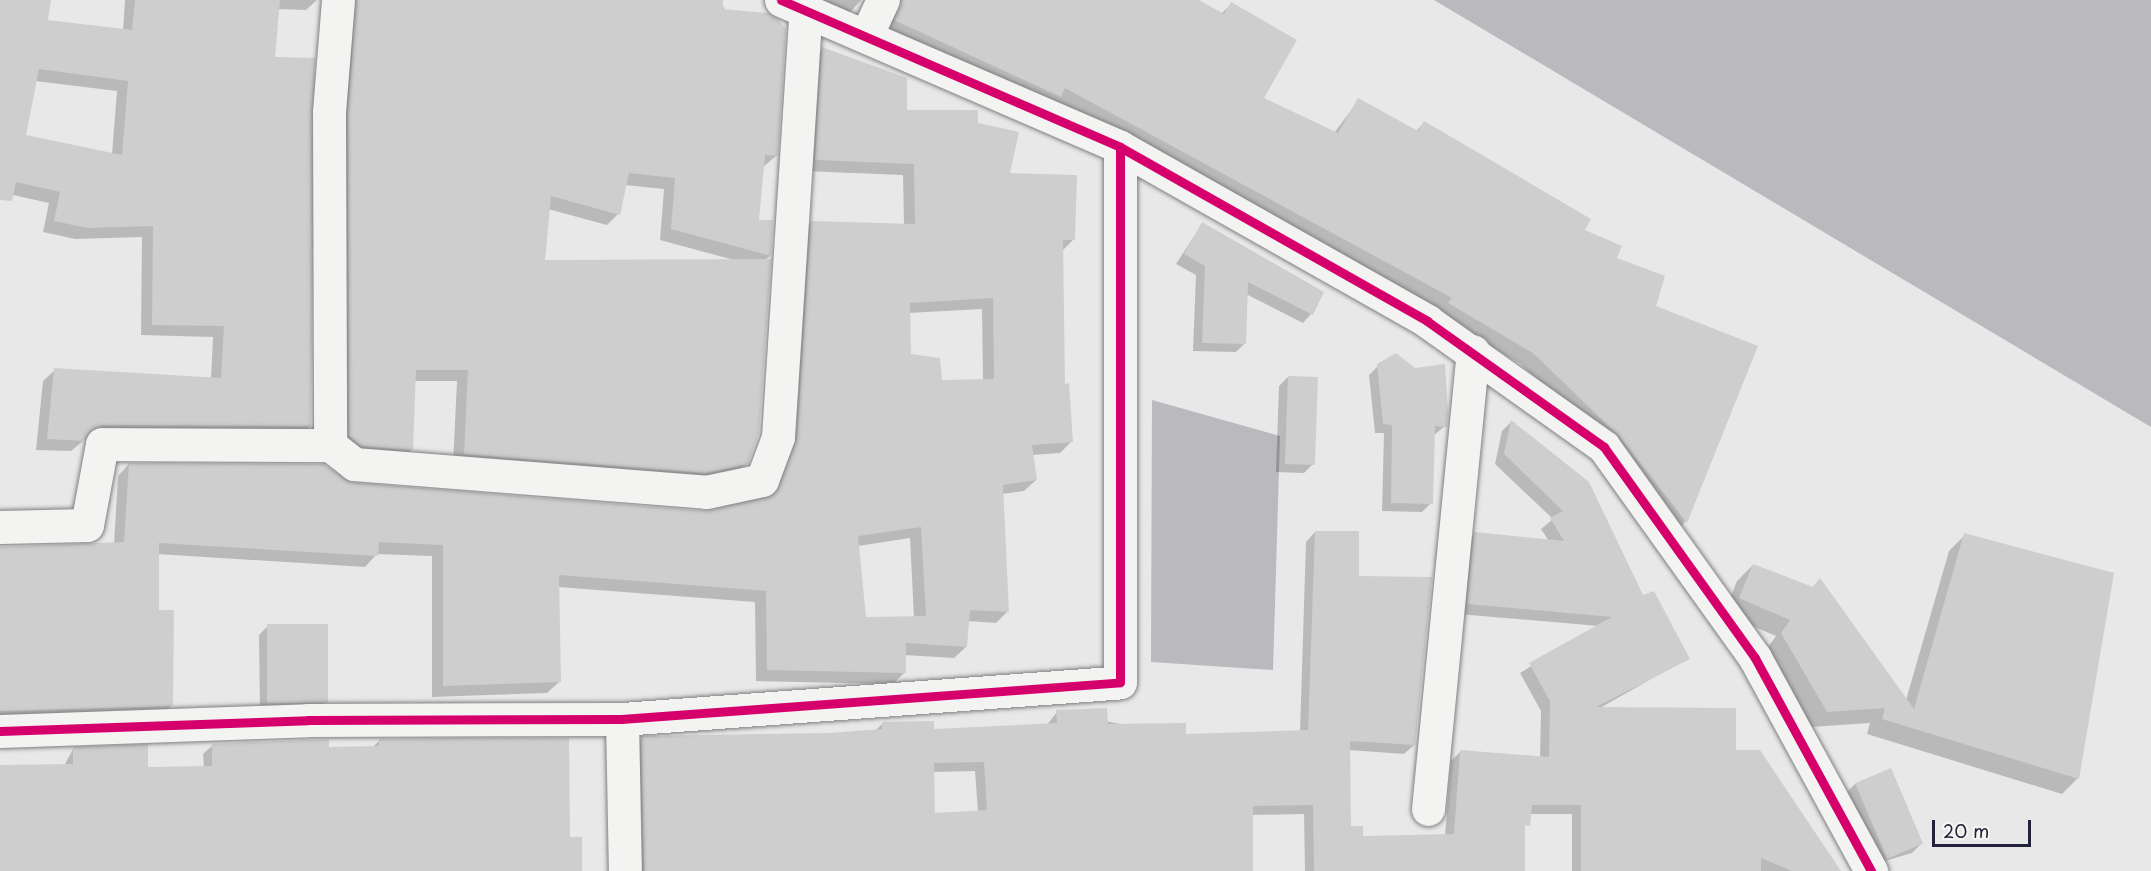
<!DOCTYPE html>
<html>
<head>
<meta charset="utf-8">
<style>
  body { margin:0 }
  #map { position:relative; width:2151px; height:871px; overflow:hidden; background:#e8e8e8; font-family:"Playpen Sans",sans-serif }
  div>[style] { position:absolute }
  [style*='--x'] { left:calc(var(--x)*1px); top:calc(var(--y)*1px); width:calc(var(--w)*1px); rotate:calc(var(--a)*1deg) }
  .water>* { inset:0; background:#b9b9be }
  .shadow>* { inset:0; background:#0003 }
  .building>* { inset:0; background:#cececf; transform-origin:0 0 }
  .roads { filter:drop-shadow(0 0 2px #808084) drop-shadow(0 0 2px #808084) }
  .minor>* { height:33px; margin:-16.5px; padding:0 16.5px; transform-origin:16.5px; border-radius:16.5px; background:#f3f3f1 }
  .cycleway>* { height:9px; margin:-4.5px; padding:0 4.5px; transform-origin:4.5px; border-radius:4.5px; background:#d6006c }
  span { translate:-50% -50%; white-space:nowrap; text-align:center; line-height:1.15; -webkit-text-stroke:6px #f6f6f2; paint-order:stroke }
  .scale { position:absolute; left:1932px; top:820px; width:99px; height:27px; box-sizing:border-box; border:3px solid #22223b; border-top:0; padding-left:8px; font-size:18px; line-height:21px; white-space:nowrap; color:#22223b; -webkit-text-stroke:4px #f6f6f2; paint-order:stroke }
</style>
</head>
<body>
<div id="map">
  <div class="water">
    <i style="clip-path:polygon(1434px 0,2151px 0,2151px 427px)"></i>
    <i style="clip-path:polygon(1152px 400px,1280px 436px,1273px 670px,1151px 662px)"></i>
  </div>
  <div class="shadow">
    <i style="clip-path:polygon(evenodd,0 0,50px 0,46px 21px,123px 31px,125px 0,317px 0,306px 10px,278px 9px,273px 59px,310px 426px,298px 437px,89px 436px,71px 451px,36px 450px,43px 381px,55px 370px,211px 379px,213px 337px,141px 335px,142px 237px,75px 239px,43px 232px,49px 203px,0 192px,0 0,35px 81px,117px 91px,112px 154px,24px 136px,35px 81px)"></i>
    <i style="clip-path:polygon(evenodd,340px 0,721px 0,776px 156px,763px 167px,757px 221px,770px 256px,764px 261px,747px 463px,735px 475px,692px 484px,453px 465px,457px 381px,414px 381px,412px 449px,400px 461px,338px 447px,340px 0,625px 185px,664px 189px,660px 240px,734px 260px,543px 262px,548px 209px,607px 225px,618px 214px,625px 185px)"></i>
    <i style="clip-path:polygon(810px 0,861px 0,847px 16px)"></i>
    <i style="clip-path:polygon(882px 0,1196px 0,1221px 14px,1231px 4px,1262px 99px,1334px 133px,1359px 100px,1416px 131px,1424px 123px,1582px 231px,1615px 259px,1654px 307px,1756px 347px,1685px 522px,1674px 534px,1607px 448px,1521px 364px,1437px 316px,1441px 310px,1055px 101px,883px 32px)"></i>
    <i style="clip-path:polygon(evenodd,823px 48px,905px 112px,977px 125px,1008px 174px,1073px 240px,1062px 251px,1063px 385px,1071px 442px,1060px 453px,1032px 455px,1036px 480px,1024px 491px,1002px 494px,1008px 611px,996px 623px,968px 621px,966px 647px,954px 658px,904px 655px,905px 672px,893px 684px,756px 681px,755px 602px,558px 587px,559px 682px,547px 693px,432px 697px,432px 556px,377px 554px,365px 567px,157px 554px,158px 612px,172px 705px,160px 717px,0 721px,0 548px,114px 544px,118px 476px,129px 464px,705px 512px,767px 498px,786px 451px,800px 235px,811px 223px,904px 226px,903px 175px,804px 171px,811px 60px,823px 48px,982px 309px,983px 381px,940px 381px,909px 356px,908px 313px,982px 309px,823px 48px,910px 538px,914px 618px,865px 618px,858px 546px,910px 538px)"></i>
    <i style="clip-path:polygon(1202px 224px,1311px 314px,1303px 323px,1246px 294px,1245px 343px,1236px 352px,1193px 351px,1196px 275px,1176px 264px)"></i>
    <i style="clip-path:polygon(1378px 366px,1445px 426px,1434px 435px,1431px 503px,1422px 512px,1382px 511px,1384px 433px,1375px 433px,1369px 375px)"></i>
    <i style="clip-path:polygon(1288px 377px,1313px 464px,1304px 473px,1276px 472px,1279px 386px)"></i>
    <i style="clip-path:polygon(evenodd,1511px 422px,1688px 658px,1600px 708px,1735px 751px,1837px 871px,1572px 871px,1572px 814px,1530px 814px,1523px 831px,1523px 871px,1305px 871px,1304px 814px,1251px 815px,1251px 871px,633px 871px,632px 747px,642px 738px,828px 735px,875px 731px,883px 723px,932px 731px,1047px 725px,1057px 712px,1184px 736px,1300px 732px,1306px 542px,1315px 532px,1358px 577px,1414px 745px,1404px 754px,1349px 750px,1349px 828px,1362px 838px,1445px 836px,1451px 761px,1461px 751px,1540px 758px,1541px 711px,1520px 673px,1599px 626px,1458px 614px,1465px 543px,1475px 534px,1549px 541px,1541px 529px,1553px 519px,1495px 464px,1502px 431px,1511px 422px,975px 771px,978px 812px,933px 815px,933px 772px,975px 771px)"></i>
    <i style="clip-path:polygon(1965px 535px,2078px 778px,2062px 794px,1867px 734px,1870px 723px,1811px 727px,1766px 650px,1776px 636px,1724px 614px,1737px 581px,1753px 565px,1812px 588px,1819px 580px,1906px 700px,1949px 551px)"></i>
    <i style="clip-path:polygon(268px 626px,327px 701px,318px 710px,260px 711px,259px 635px)"></i>
    <i style="clip-path:polygon(380px 740px,569px 838px,581px 871px,0 871px,0 766px,64px 766px,73px 749px,147px 768px,204px 768px,203px 754px,213px 745px,372px 748px)"></i>
    <i style="clip-path:polygon(1856px 783px,1921px 844px,1912px 853px,1878px 863px,1847px 792px)"></i>
  </div>
  <div class="building">
    <i style="clip-path:polygon(evenodd,0 0,51px 0,48px 20px,132px 30px,135px 0,280px 0,275px 57px,315px 58px,311px 426px,102px 425px,84px 441px,47px 439px,54px 368px,221px 378px,224px 326px,152px 325px,153px 226px,87px 228px,54px 221px,60px 192px,16px 182px,12px 201px,0 200px,0 0,39px 69px,128px 81px,122px 155px,26px 135px,39px 69px)"></i>
    <i style="clip-path:polygon(356px 0,723px 0,723px 9px,768px 13px,778px 19px,786px 29px,778px 156px,765px 155px,759px 220px,773px 220px,771px 256px,671px 229px,675px 178px,629px 173px,620px 215px,551px 196px,545px 260px,771px 259px,759px 433px,748px 464px,705px 473px,464px 454px,468px 370px,416px 370px,413px 450px,361px 446px,349px 436px,348px 113px)"></i>
    <i style="clip-path:polygon(901px 0,1199px 0,1224px 14px,1231px 2px,1297px 40px,1264px 98px,1338px 133px,1358px 98px,1418px 131px,1424px 121px,1591px 219px,1585px 230px,1622px 246px,1617px 258px,1665px 276px,1656px 306px,1758px 346px,1687px 523px,1619px 436px,1533px 353px,1448px 303px,1452px 298px,1065px 88px,1061px 97px,894px 20px)"></i>
    <i style="clip-path:polygon(evenodd,822px 47px,907px 78px,907px 110px,978px 110px,978px 123px,1019px 132px,1010px 173px,1077px 175px,1075px 240px,1063px 240px,1065px 384px,1069px 383px,1073px 442px,1032px 445px,1037px 480px,1003px 485px,1009px 612px,970px 610px,967px 647px,906px 643px,906px 673px,767px 670px,766px 591px,559px 575px,561px 682px,443px 686px,443px 545px,379px 542px,378px 556px,159px 543px,159px 610px,174px 610px,173px 706px,0 711px,0 547px,124px 542px,129px 463px,323px 464px,353px 483px,705px 511px,774px 494px,797px 438px,811px 221px,915px 224px,914px 164px,815px 160px,822px 47px,993px 298px,994px 379px,942px 380px,940px 358px,911px 354px,910px 303px,993px 298px,822px 47px,921px 527px,926px 616px,866px 617px,858px 536px,921px 527px)"></i>
    <i style="clip-path:polygon(1202px 222px,1324px 292px,1313px 315px,1248px 282px,1246px 344px,1202px 343px,1205px 266px,1184px 254px)"></i>
    <i style="clip-path:polygon(1396px 353px,1415px 368px,1445px 364px,1448px 412px,1447px 427px,1435px 426px,1433px 504px,1391px 503px,1392px 425px,1383px 424px,1377px 364px)"></i>
    <i style="left:1288px;top:376px;width:30px;height:88px;rotate:2deg"></i>
    <i style="clip-path:polygon(evenodd,1511px 420px,1589px 482px,1643px 595px,1654px 591px,1690px 659px,1596px 707px,1736px 708px,1736px 750px,1760px 750px,1841px 871px,1792px 871px,1761px 858px,1761px 871px,1581px 871px,1581px 805px,1532px 805px,1530px 826px,1525px 825px,1525px 871px,1314px 871px,1313px 805px,1253px 806px,1253px 871px,644px 871px,641px 736px,828px 733px,882px 729px,882px 722px,934px 721px,934px 729px,1057px 723px,1056px 710px,1107px 708px,1108px 724px,1186px 723px,1186px 734px,1308px 730px,1315px 531px,1359px 531px,1359px 576px,1432px 577px,1415px 745px,1350px 741px,1351px 826px,1363px 826px,1363px 836px,1454px 834px,1460px 750px,1549px 757px,1550px 701px,1529px 663px,1612px 617px,1467px 604px,1474px 532px,1564px 541px,1550px 518px,1563px 511px,1504px 454px,1511px 420px,984px 762px,987px 810px,935px 813px,934px 763px,984px 762px)"></i>
    <i style="clip-path:polygon(1964px 533px,2114px 573px,2079px 779px,1882px 719px,1885px 708px,1827px 712px,1781px 633px,1790px 620px,1739px 598px,1753px 564px,1813px 587px,1820px 578px,1914px 709px)"></i>
    <i style="left:267px;top:624px;width:61px;height:79px"></i>
    <i style="clip-path:polygon(446px 738px,569px 738px,570px 837px,582px 837px,582px 871px,0 871px,0 765px,73px 764px,73px 747px,148px 744px,148px 767px,212px 766px,212px 744px,329px 739px,329px 747px,379px 746px,379px 739px)"></i>
    <i style="left:1891px;top:768px;width:82px;height:39px;rotate:67deg"></i>
  </div>
  <div class="roads">
    <div class="minor">
      <i style="--x:338;--y:0;--w:112;--a:94.6"></i>
      <i style="--x:329;--y:112;--w:333;--a:89.8"></i>
      <i style="--x:330;--y:445;--w:31;--a:38"></i>
      <i style="--x:354;--y:464;--w:353;--a:4.5"></i>
      <i style="--x:706;--y:492;--w:57;--a:-12.1"></i>
      <i style="--x:762;--y:480;--w:46;--a:-69.6"></i>
      <i style="--x:778;--y:437;--w:429;--a:-86.3"></i>
      <i style="--x:781;--y:0;--w:369;--a:23.4"></i>
      <i style="--x:1120;--y:147;--w:353;--a:29.5"></i>
      <i style="--x:1427;--y:321;--w:217;--a:35.4"></i>
      <i style="--x:1604;--y:447;--w:259;--a:54.4"></i>
      <i style="--x:1755;--y:658;--w:243;--a:61.4"></i>
      <i style="--x:866;--y:36;--w:40;--a:-65"></i>
      <i style="--x:0;--y:527;--w:87;--a:-1.3"></i>
      <i style="--x:87;--y:525;--w:82;--a:-79.5"></i>
      <i style="--x:102;--y:444;--w:228;--a:0.3"></i>
      <i style="--x:622;--y:719;--w:152;--a:88.9"></i>
      <i style="--x:0;--y:731;--w:308;--a:-2"></i>
      <i style="--x:308;--y:720;--w:314;--a:-0.2"></i>
      <i style="--x:622;--y:719;--w:499;--a:-4.2"></i>
      <i style="--x:1120;--y:682;--w:535;--a:-90"></i>
      <i style="--x:1428;--y:809;--w:460;--a:-84.4"></i>
    </div>
  </div>
  <div class="cycleway">
    <i style="--x:781;--y:0;--w:369;--a:23.4"></i>
    <i style="--x:1120;--y:147;--w:353;--a:29.5"></i>
    <i style="--x:1427;--y:321;--w:217;--a:35.4"></i>
    <i style="--x:1604;--y:447;--w:259;--a:54.4"></i>
    <i style="--x:1755;--y:658;--w:243;--a:61.4"></i>
    <i style="--x:0;--y:731;--w:308;--a:-2"></i>
    <i style="--x:308;--y:720;--w:314;--a:-0.2"></i>
    <i style="--x:622;--y:719;--w:499;--a:-4.2"></i>
    <i style="--x:1120;--y:682;--w:535;--a:-90"></i>
  </div>
  <div class="scale">20 m</div>
</div>
</body>
</html>
